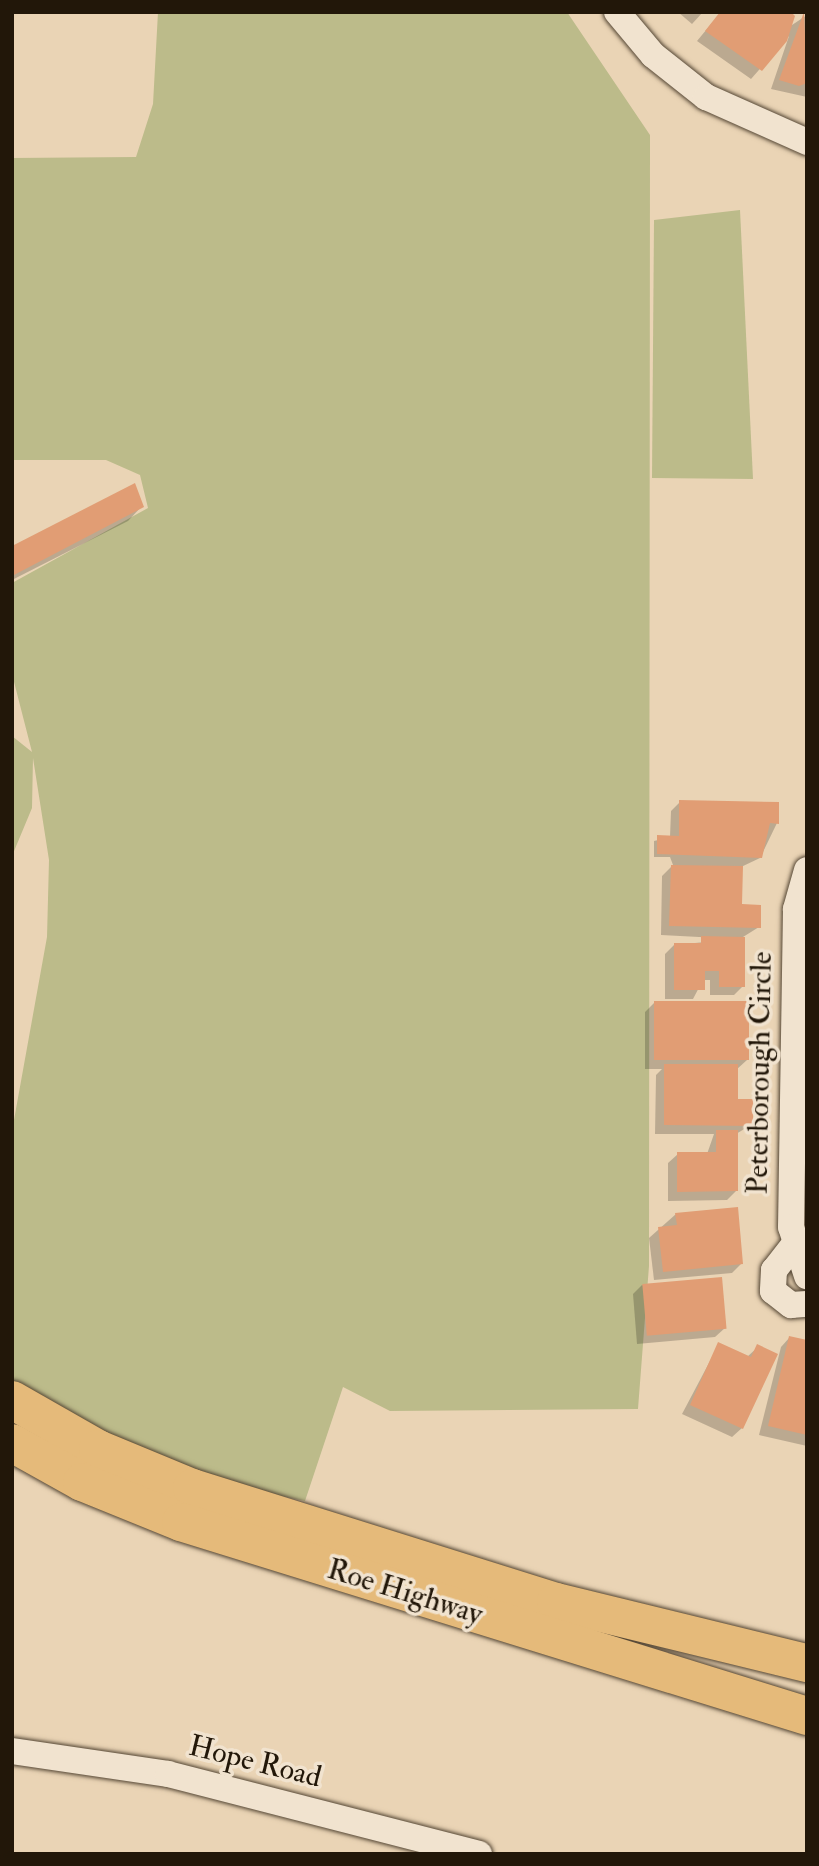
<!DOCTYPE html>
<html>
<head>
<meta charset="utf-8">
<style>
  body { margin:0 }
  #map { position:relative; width:819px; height:1866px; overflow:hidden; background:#ead4b5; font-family:"IM FELL Double Pica",serif }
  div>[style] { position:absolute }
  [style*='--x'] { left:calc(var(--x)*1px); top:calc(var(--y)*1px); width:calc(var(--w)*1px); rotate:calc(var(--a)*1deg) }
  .green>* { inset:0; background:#bcbb8a }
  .shadow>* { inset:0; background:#0003 }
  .building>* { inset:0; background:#e19d74; transform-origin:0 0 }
  .roads { filter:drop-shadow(0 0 2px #544634) drop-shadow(0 0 2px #544634) }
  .street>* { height:26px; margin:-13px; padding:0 13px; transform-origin:13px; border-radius:13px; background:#f1e3cf }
  .highway>* { height:38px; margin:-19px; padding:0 19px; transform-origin:19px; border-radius:19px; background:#e5ba7a }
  span { translate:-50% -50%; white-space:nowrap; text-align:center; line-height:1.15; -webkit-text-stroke:7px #f1e3cf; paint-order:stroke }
  .street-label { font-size:30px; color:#221709 }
  .frame { position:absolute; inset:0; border:14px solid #221709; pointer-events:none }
</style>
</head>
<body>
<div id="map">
  <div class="green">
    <i style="clip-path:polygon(158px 12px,567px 12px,650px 135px,649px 1266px,638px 1409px,390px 1411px,343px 1387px,305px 1501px,252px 1490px,120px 1442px,12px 1382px,14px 1120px,47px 937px,49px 860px,33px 758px,32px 808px,12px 856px,12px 736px,32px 752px,12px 674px,12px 583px,148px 508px,140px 475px,106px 460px,12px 460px,12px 158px,136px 157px,153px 104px)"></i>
    <i style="clip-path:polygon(740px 210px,753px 479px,652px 478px,654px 220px)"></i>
  </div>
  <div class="shadow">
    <i style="clip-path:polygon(678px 12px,703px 12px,692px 24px)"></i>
    <i style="clip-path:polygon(721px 12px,789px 27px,807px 15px,807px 97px,771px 89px,789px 36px,751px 79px,697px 41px)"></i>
    <i style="clip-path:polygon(142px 506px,128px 521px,12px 580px,12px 548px)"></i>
    <i style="clip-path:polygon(680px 802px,777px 823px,760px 858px,741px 867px,740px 906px,759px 927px,743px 937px,743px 986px,734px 995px,710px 995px,710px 980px,703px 980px,693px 999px,665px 999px,665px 954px,674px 945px,737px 939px,661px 935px,662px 876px,673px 865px,670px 857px,654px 857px,654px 841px,670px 837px,671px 811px)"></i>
    <i style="clip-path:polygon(654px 1003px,747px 1060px,736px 1070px,736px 1101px,751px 1125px,736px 1134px,736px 1191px,727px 1200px,668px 1201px,668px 1163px,678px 1154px,707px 1154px,714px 1134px,655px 1134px,656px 1075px,662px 1069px,645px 1069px,645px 1012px)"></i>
    <i style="clip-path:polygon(676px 1214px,741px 1264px,732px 1273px,654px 1280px,649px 1238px)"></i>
    <i style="clip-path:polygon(642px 1285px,725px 1328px,715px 1337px,637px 1344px,633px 1294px)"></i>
    <i style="clip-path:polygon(790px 1337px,807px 1341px,807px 1446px,759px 1435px,781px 1347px)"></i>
    <i style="clip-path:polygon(719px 1344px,747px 1357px,758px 1347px,742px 1428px,732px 1437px,682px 1414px)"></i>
  </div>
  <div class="building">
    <i style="clip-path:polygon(720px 12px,791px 12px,795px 16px,787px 41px,762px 71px,705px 31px)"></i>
    <i style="clip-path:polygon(804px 12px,807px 83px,799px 86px,779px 80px)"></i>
    <i style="clip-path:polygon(135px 483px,144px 507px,12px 576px,12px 546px)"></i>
    <i style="clip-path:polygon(679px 800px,779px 802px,779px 824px,770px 823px,762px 858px,657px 854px,657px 835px,679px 836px)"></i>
    <i style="clip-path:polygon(671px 865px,743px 866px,742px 904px,761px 905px,761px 928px,669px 926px)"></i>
    <i style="clip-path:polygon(701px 936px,745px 937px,745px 987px,719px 987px,719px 971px,705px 971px,705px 990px,674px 990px,674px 943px,701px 943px)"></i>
    <i style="left:654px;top:1001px;width:95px;height:59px"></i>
    <i style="clip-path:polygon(664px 1064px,738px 1064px,738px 1099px,753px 1099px,753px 1126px,664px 1125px)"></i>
    <i style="clip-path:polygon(716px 1130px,738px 1130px,738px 1191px,677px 1192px,677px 1152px,716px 1152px)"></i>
    <i style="clip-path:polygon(738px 1207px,743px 1264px,663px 1272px,658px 1227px,677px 1225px,675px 1213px)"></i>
    <i style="left:722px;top:1277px;width:52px;height:80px;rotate:85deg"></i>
    <i style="clip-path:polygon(789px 1336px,807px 1340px,807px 1435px,768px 1426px)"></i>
    <i style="clip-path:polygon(718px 1342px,751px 1357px,757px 1344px,778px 1354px,743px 1429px,690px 1405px)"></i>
  </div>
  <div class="roads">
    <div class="street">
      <i style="--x:617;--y:12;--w:56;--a:50.1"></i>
      <i style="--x:653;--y:55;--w:68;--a:38.4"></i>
      <i style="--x:706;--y:97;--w:111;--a:24"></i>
      <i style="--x:807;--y:870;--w:41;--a:105.8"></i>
      <i style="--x:796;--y:909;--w:318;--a:90.9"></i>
      <i style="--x:791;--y:1227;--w:52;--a:71.9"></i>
      <i style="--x:793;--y:1246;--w:31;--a:128"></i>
      <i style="--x:774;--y:1270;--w:21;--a:93"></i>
      <i style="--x:773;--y:1291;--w:23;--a:38"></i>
      <i style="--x:791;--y:1305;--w:16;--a:-4"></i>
      <i style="--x:12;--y:1751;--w:158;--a:8.4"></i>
      <i style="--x:168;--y:1774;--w:321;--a:14.4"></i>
    </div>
    <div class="highway">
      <i style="--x:12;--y:1400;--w:99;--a:29.7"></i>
      <i style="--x:98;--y:1449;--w:102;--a:22.5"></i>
      <i style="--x:192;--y:1488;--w:381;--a:17.4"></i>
      <i style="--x:556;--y:1602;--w:258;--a:13.7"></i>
      <i style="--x:12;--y:1443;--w:80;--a:29.1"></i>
      <i style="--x:82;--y:1482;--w:107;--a:22"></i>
      <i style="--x:181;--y:1522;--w:655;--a:17.22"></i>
    </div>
  </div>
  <div class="street-label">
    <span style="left:760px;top:1073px;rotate:-89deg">Peterborough Circle</span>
    <span style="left:405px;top:1592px;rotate:17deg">Roe Highway</span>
    <span style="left:255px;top:1762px;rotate:14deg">Hope Road</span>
  </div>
  <div class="frame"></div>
</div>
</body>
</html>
